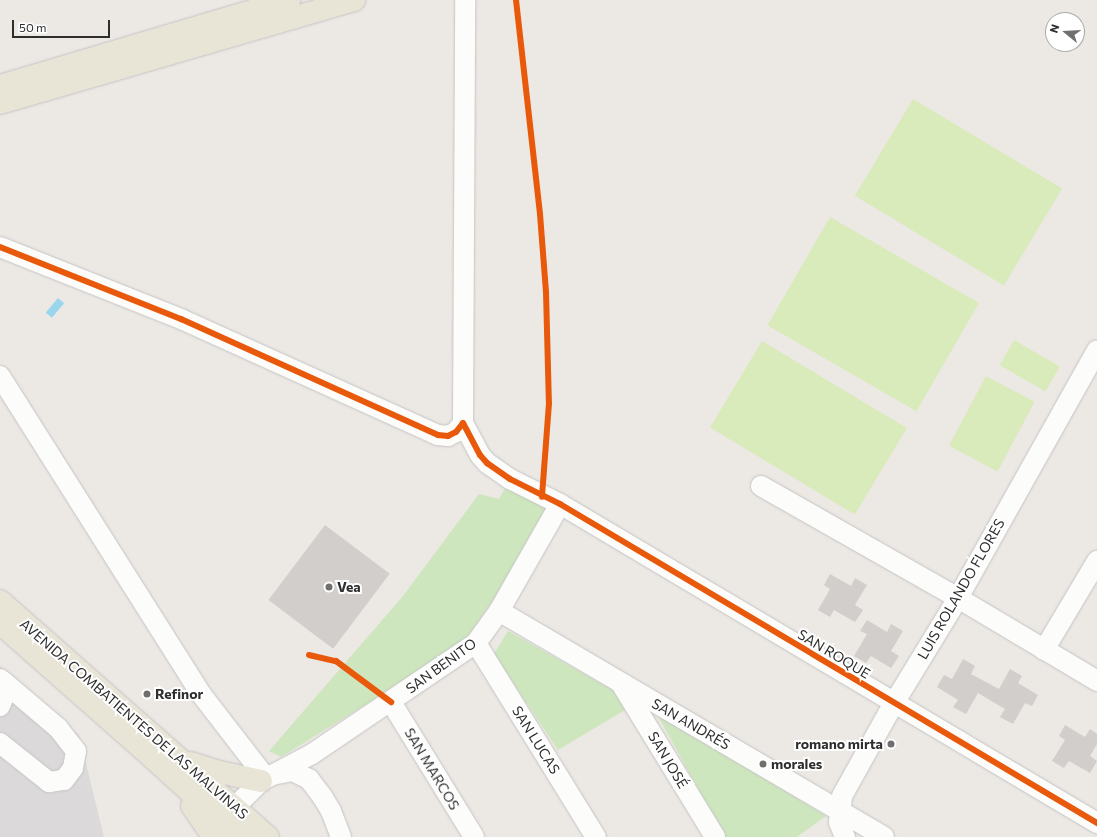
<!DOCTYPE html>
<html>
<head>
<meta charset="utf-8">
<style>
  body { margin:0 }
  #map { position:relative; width:1097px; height:837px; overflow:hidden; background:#ece8e4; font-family:Commissioner,sans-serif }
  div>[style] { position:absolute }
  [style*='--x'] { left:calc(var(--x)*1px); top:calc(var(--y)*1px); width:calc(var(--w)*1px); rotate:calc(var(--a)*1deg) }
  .industrial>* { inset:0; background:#dcd9db }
  .green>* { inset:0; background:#cee6be }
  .pitch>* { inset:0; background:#d9eabb; transform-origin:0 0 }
  .water>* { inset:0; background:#99d6ec; transform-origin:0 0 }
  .building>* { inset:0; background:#d1cecb; transform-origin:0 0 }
  .roads { filter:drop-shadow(0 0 1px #c5c4c5) drop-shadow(0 0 1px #c5c4c5) }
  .minor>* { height:20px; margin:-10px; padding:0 10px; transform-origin:10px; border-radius:10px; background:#fcfcfb }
  .major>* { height:22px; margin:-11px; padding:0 11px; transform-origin:11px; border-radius:11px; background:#e8e4d6 }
  .cycleway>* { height:6px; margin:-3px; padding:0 3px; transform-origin:3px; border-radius:3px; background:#e8590c }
  .dots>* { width:11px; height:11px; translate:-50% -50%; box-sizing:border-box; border:2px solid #fff; border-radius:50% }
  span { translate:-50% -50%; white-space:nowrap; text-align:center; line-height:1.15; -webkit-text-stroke:4px #fff; paint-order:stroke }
  .poi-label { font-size:14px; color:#2e2e2e; font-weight:700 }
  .left { translate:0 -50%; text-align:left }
  .right { translate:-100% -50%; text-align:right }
  .street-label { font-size:14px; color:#2e2e2e }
  .north { position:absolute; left:1045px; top:12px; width:40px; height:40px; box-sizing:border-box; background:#fff; border:1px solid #ababab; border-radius:50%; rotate:288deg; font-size:11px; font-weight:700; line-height:16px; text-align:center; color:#2e2e2e }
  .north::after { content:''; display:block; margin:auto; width:14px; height:18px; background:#706f6e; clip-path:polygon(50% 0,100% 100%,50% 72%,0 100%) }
  .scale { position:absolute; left:12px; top:20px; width:98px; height:18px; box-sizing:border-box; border:2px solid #2e2e2e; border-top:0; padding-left:5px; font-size:12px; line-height:14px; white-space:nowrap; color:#2e2e2e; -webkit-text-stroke:3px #fff; paint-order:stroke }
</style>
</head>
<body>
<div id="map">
  <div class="industrial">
    <i style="clip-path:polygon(0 666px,79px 735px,104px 837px,0 837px)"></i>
  </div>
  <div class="green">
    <i style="clip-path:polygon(510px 479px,560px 504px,462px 645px,281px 757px,269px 751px,403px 596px,479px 494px,499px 499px)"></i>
    <i style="clip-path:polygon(508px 631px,618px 693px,625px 710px,558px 750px,494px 654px)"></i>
    <i style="clip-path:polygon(655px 711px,826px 816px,797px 837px,725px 837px)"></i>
  </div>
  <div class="pitch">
    <i style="left:913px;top:99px;width:174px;height:113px;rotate:31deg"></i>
    <i style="left:830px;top:217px;width:172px;height:125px;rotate:30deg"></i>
    <i style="left:1014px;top:340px;width:53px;height:29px;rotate:30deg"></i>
    <i style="left:762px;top:341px;width:169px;height:101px;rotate:31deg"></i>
    <i style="left:986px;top:376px;width:55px;height:79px;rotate:28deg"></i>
  </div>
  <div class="water">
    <i style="left:58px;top:298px;width:8px;height:19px;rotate:40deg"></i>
  </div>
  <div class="building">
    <i style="left:325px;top:525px;width:81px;height:94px;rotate:37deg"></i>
    <i style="clip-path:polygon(830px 574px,851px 586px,855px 578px,867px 585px,855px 605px,863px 610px,855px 622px,834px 610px,830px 617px,818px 610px,830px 589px,824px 585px)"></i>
    <i style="clip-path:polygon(867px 620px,887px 632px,891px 624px,903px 631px,891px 651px,899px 656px,891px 668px,871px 656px,866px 663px,854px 656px,867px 634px,860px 631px)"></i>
    <i style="clip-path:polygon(963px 659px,975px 666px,971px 674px,999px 689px,1010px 669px,1022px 676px,1018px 683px,1038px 695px,1032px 706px,1025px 703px,1013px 724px,1000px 717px,1005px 709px,978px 693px,966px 714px,953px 707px,958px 700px,937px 687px,944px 675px,952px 679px)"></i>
    <i style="clip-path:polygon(1065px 725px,1085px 737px,1090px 729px,1097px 734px,1097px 744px,1090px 756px,1097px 761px,1090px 773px,1069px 761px,1064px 768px,1052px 761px,1065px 740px,1059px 736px)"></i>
  </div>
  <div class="roads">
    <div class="minor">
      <i style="--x:0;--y:247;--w:195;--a:21.7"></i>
      <i style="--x:181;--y:319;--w:282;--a:24.3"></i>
      <i style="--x:438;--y:435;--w:10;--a:6"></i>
      <i style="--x:448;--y:436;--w:9;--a:-27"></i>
      <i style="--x:456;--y:432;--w:11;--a:-52"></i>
      <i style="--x:463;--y:423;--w:36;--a:62"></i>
      <i style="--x:480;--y:455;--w:11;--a:49"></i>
      <i style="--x:487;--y:463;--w:28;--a:35"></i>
      <i style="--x:510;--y:479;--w:56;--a:26.6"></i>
      <i style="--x:560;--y:504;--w:625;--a:30.71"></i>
      <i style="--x:0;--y:376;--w:376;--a:57.7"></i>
      <i style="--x:201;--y:694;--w:106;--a:52.3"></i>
      <i style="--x:463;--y:423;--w:423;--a:-89.7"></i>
      <i style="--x:761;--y:486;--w:227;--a:29.6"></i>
      <i style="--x:958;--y:598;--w:162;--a:30.8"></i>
      <i style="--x:499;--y:611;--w:446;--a:30.4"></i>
      <i style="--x:476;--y:643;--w:228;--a:58.3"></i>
      <i style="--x:1044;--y:650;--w:104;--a:-59.2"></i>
      <i style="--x:0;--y:679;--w:6;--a:39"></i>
      <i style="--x:5;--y:683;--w:13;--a:94"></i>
      <i style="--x:4;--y:696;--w:11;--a:112"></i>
      <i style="--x:622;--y:685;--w:178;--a:58.5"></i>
      <i style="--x:391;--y:702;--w:158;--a:58.4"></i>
      <i style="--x:0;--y:743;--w:63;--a:38.5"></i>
      <i style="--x:49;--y:782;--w:15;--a:-8"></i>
      <i style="--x:64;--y:780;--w:15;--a:-53"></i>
      <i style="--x:73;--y:768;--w:17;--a:-80"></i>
      <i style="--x:76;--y:751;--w:29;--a:-128"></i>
      <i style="--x:58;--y:728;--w:70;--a:-139.7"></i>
      <i style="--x:272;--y:775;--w:45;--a:-27.7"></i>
      <i style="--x:312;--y:754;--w:198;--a:-34.1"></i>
      <i style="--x:476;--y:643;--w:39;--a:-54"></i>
      <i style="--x:499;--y:611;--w:123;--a:-60.3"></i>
      <i style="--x:228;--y:823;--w:26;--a:-59"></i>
      <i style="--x:241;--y:801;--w:28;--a:-45"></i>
      <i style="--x:261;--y:781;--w:13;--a:-29"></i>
      <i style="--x:272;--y:775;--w:21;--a:-11"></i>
      <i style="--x:293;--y:771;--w:18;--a:27"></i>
      <i style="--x:309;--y:779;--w:21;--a:53"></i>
      <i style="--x:322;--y:796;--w:17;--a:59"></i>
      <i style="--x:331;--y:811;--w:28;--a:69"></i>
      <i style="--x:845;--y:837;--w:16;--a:-112"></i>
      <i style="--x:839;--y:822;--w:26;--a:-83"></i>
      <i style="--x:842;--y:796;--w:107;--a:-60.8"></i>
      <i style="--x:894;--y:703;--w:123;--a:-58.6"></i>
      <i style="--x:958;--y:598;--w:284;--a:-60.7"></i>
    </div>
    <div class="major">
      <i style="--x:0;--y:86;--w:302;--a:-16.6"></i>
      <i style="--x:0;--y:103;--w:369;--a:-16.2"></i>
      <i style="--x:0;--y:601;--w:357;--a:41.4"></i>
      <i style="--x:0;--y:623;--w:203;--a:41.4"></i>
      <i style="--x:152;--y:757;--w:119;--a:42.3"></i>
      <i style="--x:191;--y:763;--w:25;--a:18"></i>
      <i style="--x:215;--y:771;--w:47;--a:12.3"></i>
      <i style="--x:192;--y:806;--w:38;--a:55"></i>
    </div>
  </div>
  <div class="cycleway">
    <i style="--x:516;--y:0;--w:215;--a:83.6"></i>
    <i style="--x:540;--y:214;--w:78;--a:85.6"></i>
    <i style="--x:546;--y:292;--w:111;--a:88.5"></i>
    <i style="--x:549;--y:403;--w:94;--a:94.3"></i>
    <i style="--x:0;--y:247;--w:195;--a:21.7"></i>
    <i style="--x:181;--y:319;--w:282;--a:24.3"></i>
    <i style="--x:438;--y:435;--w:10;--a:6"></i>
    <i style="--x:448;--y:436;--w:9;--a:-27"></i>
    <i style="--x:456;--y:432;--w:11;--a:-52"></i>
    <i style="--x:463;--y:423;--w:36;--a:62"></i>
    <i style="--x:480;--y:455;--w:11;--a:49"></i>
    <i style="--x:487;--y:463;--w:28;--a:35"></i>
    <i style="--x:510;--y:479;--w:56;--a:26.6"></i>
    <i style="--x:560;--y:504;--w:625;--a:30.71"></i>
    <i style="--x:309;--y:655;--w:28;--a:13"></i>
    <i style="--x:336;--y:661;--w:69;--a:36.7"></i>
  </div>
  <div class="dots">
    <i style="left:329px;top:587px;background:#706f6e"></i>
    <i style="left:147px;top:694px;background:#706f6e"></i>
    <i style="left:891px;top:744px;background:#706f6e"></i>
    <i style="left:763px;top:764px;background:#706f6e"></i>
  </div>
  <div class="poi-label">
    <span class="left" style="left:337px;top:587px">Vea</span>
    <span class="left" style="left:155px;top:694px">Refinor</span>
    <span class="right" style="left:883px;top:744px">romano mirta</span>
    <span class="left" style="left:771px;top:764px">morales</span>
  </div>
  <div class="street-label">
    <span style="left:961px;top:589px;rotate:-60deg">LUIS ROLANDO FLORES</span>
    <span style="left:834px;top:654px;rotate:31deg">SAN ROQUE</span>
    <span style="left:441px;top:666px;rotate:-36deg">SAN BENITO</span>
    <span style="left:134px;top:719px;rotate:41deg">AVENIDA COMBATIENTES DE LAS MALVINAS</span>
    <span style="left:691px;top:724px;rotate:30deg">SAN ANDRÉS</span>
    <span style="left:536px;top:740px;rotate:58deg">SAN LUCAS</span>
    <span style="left:668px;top:760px;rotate:59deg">SAN JOSÉ</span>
    <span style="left:432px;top:769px;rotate:59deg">SAN MARCOS</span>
  </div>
  <div class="north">N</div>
  <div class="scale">50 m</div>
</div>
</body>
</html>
